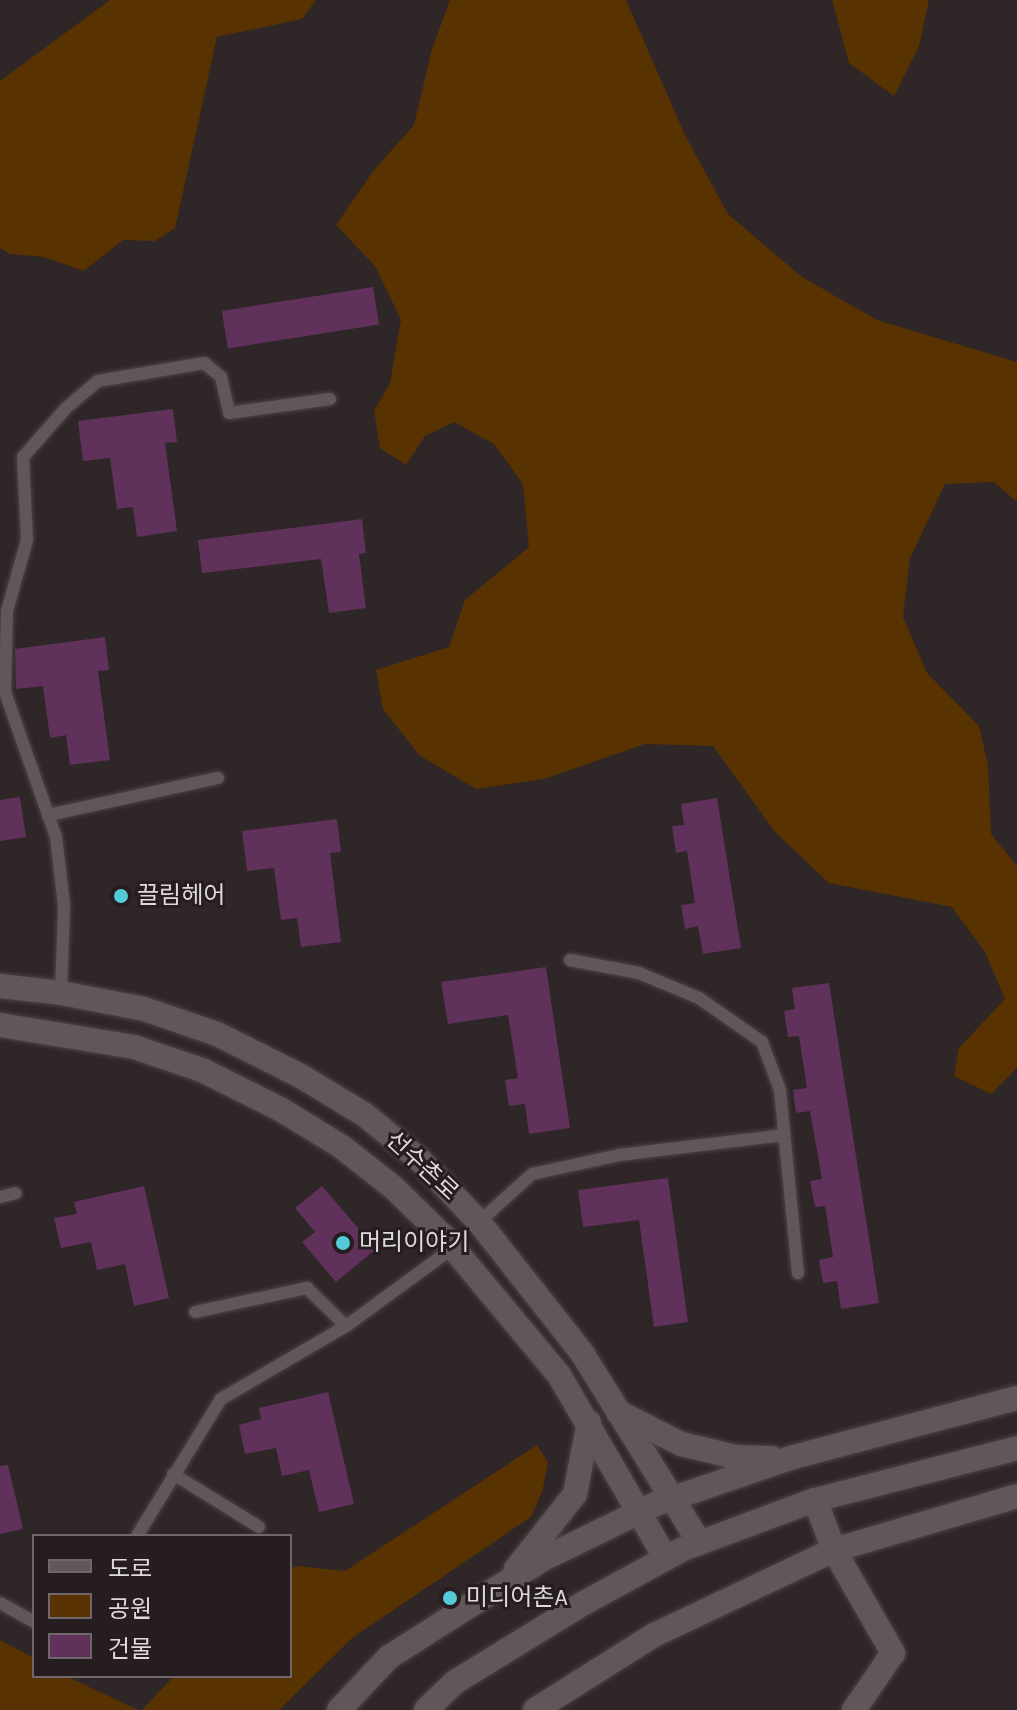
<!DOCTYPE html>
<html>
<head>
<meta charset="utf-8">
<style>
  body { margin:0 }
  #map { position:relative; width:1017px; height:1710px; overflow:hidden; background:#2f2628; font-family:Karla,"Noto Sans KR",sans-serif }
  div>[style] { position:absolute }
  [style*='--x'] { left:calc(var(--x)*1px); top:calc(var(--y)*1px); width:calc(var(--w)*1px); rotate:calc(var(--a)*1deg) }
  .green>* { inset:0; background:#583200 }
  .building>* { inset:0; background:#60315b; transform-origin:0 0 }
  .roads { filter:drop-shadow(0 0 2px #4b4445) drop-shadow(0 0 2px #4b4445) }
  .lane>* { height:12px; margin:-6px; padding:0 6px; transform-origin:6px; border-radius:6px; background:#615759 }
  .street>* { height:24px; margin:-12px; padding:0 12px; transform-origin:12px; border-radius:12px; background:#615759 }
  .secondary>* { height:24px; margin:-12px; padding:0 12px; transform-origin:12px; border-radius:12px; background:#615759 }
  .dots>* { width:22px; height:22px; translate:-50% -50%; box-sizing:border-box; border:4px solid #251d1f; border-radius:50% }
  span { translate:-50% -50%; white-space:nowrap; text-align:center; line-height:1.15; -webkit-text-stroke:6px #251d1f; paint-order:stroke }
  .poi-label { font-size:24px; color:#dfd9da }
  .left { translate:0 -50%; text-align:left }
  .street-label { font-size:24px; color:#dfd9da }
  .legend { position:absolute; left:32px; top:1534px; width:260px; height:144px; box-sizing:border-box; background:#251d1f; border:2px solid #6f686a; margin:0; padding:10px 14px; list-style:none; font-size:24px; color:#dfd9da }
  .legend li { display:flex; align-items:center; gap:16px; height:40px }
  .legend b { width:40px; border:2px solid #6f686a }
</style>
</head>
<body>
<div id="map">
  <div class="green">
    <i style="clip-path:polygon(110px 0,316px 0,302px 19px,217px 37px,175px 228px,155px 241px,123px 240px,84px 271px,44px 257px,10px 254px,0 248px,0 81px)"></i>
    <i style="clip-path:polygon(450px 0,626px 0,685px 135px,728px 214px,802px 277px,877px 320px,1017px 362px,1017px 502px,994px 482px,945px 484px,910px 558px,903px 617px,927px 673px,979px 726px,988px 765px,991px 834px,1017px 866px,1017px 1068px,991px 1094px,954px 1076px,959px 1048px,1005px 999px,985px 952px,952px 907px,829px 883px,776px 833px,713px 746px,645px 744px,544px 779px,476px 789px,419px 755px,383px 709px,376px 670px,449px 647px,465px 600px,529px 547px,523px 484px,494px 444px,454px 422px,425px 436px,406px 465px,380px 448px,374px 411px,390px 383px,401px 320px,375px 266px,336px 225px,374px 170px,414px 125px,432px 49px)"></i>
    <i style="clip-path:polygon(832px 0,929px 0,919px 46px,894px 96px,849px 63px)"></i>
    <i style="clip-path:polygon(537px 1445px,548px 1462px,542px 1492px,531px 1517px,352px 1638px,279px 1710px,142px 1710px,174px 1676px,290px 1676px,290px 1569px,297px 1566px,345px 1571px)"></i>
    <i style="clip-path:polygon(0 1640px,34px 1658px,34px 1676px,66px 1676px,138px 1710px,0 1710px)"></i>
  </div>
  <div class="building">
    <i style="left:373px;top:287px;width:38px;height:153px;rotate:81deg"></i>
    <i style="clip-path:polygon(173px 409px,177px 442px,165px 443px,177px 531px,137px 537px,133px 507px,117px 509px,110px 458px,83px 461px,78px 421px)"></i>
    <i style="clip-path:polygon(362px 519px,366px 553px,359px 554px,366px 608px,329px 613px,321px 559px,202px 573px,198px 540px)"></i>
    <i style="clip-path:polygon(105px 637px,109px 670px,98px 671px,110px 760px,70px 765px,66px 735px,50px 738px,43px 686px,16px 689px,15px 649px)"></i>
    <i style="clip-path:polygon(20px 797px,26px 837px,0 841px,0 800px)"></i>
    <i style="clip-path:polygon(717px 798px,741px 948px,703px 954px,698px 926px,685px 929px,681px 905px,695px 903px,687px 851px,676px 853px,672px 826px,684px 825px,681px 804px)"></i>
    <i style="clip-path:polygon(337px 819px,341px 852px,330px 853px,341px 942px,301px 947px,297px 918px,281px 920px,274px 868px,247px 871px,242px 831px)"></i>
    <i style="clip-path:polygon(546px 967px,570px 1128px,529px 1134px,525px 1104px,509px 1106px,505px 1080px,518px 1078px,508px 1015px,448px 1024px,441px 982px)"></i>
    <i style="clip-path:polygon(829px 983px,879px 1303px,841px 1309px,837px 1281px,823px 1283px,819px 1260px,833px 1257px,825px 1206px,815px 1207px,810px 1181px,822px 1179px,810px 1111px,796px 1113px,793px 1090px,807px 1088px,799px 1036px,788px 1037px,784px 1011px,795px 1009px,792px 988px)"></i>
    <i style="clip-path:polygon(668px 1178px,688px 1322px,654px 1327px,639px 1220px,583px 1227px,578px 1190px)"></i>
    <i style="clip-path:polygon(144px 1186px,169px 1298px,134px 1306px,125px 1264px,97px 1270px,91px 1242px,61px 1248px,54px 1218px,77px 1214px,74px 1202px)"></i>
    <i style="clip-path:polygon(322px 1186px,376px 1249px,336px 1282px,302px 1242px,315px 1232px,295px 1208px)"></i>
    <i style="clip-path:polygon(328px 1392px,354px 1504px,319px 1512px,309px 1470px,282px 1476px,276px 1448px,245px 1454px,239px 1425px,261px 1419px,259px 1408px)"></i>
    <i style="clip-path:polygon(8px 1465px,23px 1529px,0 1534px,0 1466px)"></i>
  </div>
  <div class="roads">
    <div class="lane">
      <i style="--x:48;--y:815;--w:174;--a:-12.3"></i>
      <i style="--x:570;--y:960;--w:70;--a:10.7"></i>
      <i style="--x:639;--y:973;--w:65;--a:22.6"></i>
      <i style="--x:699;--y:998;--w:77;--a:34.9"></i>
      <i style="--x:762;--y:1042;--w:51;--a:69.4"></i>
      <i style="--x:780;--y:1090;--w:184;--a:84.4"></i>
      <i style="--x:61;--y:993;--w:88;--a:-88"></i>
      <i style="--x:64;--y:905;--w:68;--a:-96.7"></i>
      <i style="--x:56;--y:837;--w:154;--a:-109.4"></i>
      <i style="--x:5;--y:692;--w:81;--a:-88.6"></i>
      <i style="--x:7;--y:611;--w:74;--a:-74.3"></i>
      <i style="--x:27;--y:540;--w:83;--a:-92.8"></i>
      <i style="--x:23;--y:457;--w:65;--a:-48.7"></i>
      <i style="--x:66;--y:408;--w:42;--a:-40.2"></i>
      <i style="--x:98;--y:381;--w:108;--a:-9.6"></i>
      <i style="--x:204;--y:363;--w:22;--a:39"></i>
      <i style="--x:221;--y:377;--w:37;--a:77"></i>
      <i style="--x:229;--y:413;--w:102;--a:-7.9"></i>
      <i style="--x:0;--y:1197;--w:16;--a:-14"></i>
      <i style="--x:479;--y:1222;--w:72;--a:-42.2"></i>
      <i style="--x:532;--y:1174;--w:89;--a:-12.3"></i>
      <i style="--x:619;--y:1155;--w:166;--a:-6.9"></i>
      <i style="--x:195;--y:1312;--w:115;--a:-12.1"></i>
      <i style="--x:307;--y:1288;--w:54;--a:44.3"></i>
      <i style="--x:173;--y:1474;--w:101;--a:31.6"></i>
      <i style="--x:137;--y:1536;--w:161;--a:-58.5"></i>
      <i style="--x:221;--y:1399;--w:145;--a:-30.3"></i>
      <i style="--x:346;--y:1326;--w:132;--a:-36.1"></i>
      <i style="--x:0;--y:1603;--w:39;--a:29"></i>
    </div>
    <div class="street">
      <i style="--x:815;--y:1500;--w:53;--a:69.2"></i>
      <i style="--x:834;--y:1550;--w:191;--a:-16.4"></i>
      <i style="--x:535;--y:1710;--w:141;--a:-32.2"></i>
      <i style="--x:654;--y:1635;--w:199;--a:-25.3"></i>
      <i style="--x:834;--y:1550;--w:119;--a:60.2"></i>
      <i style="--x:893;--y:1653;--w:69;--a:124.4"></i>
    </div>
    <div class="secondary">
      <i style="--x:0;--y:986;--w:61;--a:6.5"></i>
      <i style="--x:61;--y:993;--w:85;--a:10.9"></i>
      <i style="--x:144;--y:1009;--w:77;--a:18.9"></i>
      <i style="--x:217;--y:1034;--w:92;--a:26.6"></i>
      <i style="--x:299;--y:1075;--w:77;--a:31.2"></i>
      <i style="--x:365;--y:1115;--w:70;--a:39.2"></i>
      <i style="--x:419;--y:1159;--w:87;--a:46.4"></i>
      <i style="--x:479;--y:1222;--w:167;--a:51.8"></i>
      <i style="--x:582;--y:1353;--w:222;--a:58.2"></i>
      <i style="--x:0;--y:1025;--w:136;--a:9.3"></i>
      <i style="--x:134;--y:1047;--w:72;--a:18.7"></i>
      <i style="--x:202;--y:1070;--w:87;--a:26.6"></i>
      <i style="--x:280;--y:1109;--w:73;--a:31.5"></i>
      <i style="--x:342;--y:1147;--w:66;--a:38.3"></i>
      <i style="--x:394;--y:1188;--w:70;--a:44.4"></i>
      <i style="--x:444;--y:1237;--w:180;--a:50.2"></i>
      <i style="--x:559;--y:1375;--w:211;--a:59.8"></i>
      <i style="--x:618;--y:1412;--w:71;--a:26.9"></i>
      <i style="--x:681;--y:1444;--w:57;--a:13.3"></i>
      <i style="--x:736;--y:1457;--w:36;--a:2"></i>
      <i style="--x:516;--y:1569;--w:95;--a:-51.8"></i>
      <i style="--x:575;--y:1494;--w:73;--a:-79"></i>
      <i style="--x:339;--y:1710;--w:73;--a:-46.7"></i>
      <i style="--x:389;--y:1657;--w:180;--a:-32.5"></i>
      <i style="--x:541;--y:1560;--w:128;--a:-26"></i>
      <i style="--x:656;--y:1504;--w:142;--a:-18.9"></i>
      <i style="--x:790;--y:1458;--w:235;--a:-14.8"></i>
      <i style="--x:426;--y:1710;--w:40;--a:-44"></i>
      <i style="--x:455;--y:1682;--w:151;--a:-31.5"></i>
      <i style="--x:584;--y:1603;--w:113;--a:-28.6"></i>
      <i style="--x:683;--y:1549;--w:141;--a:-20.4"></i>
      <i style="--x:815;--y:1500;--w:209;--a:-14.4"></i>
    </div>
  </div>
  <div class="dots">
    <i style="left:121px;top:896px;background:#52cbd7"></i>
    <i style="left:343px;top:1243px;background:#52cbd7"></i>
    <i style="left:450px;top:1598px;background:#52cbd7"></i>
  </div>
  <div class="poi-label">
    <span class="left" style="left:137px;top:896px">끌림헤어</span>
    <span class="left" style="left:359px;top:1243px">머리이야기</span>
    <span class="left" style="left:466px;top:1598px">미디어촌A</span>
  </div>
  <div class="street-label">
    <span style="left:422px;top:1166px;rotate:43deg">선수촌로</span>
  </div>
  <ul class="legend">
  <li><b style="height:10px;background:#615759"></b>도로</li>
  <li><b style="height:22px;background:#583200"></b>공원</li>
  <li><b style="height:22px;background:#60315b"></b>건물</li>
  </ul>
</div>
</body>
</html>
